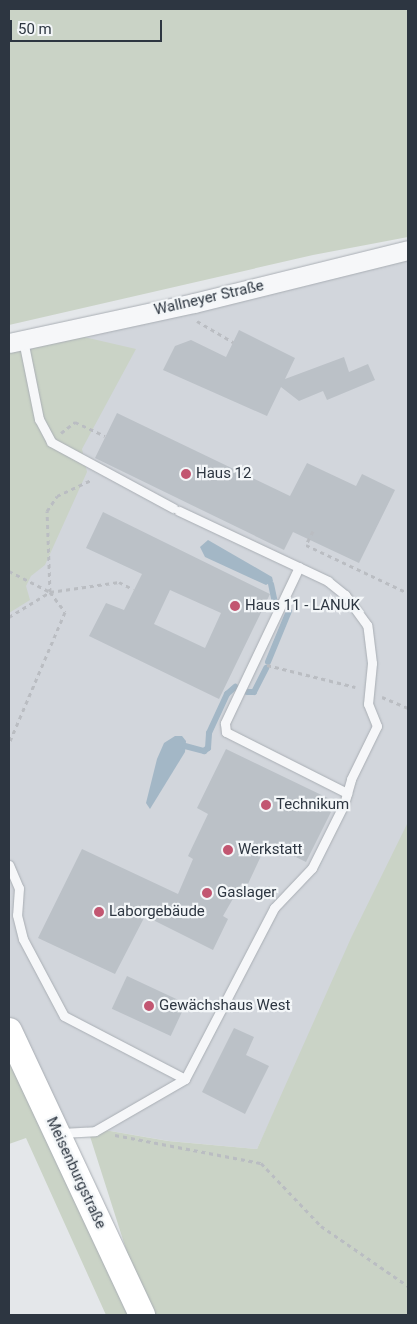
<!DOCTYPE html>
<html>
<head>
<meta charset="utf-8">
<style>
  body { margin:0 }
  #map { position:relative; width:417px; height:1324px; overflow:hidden; background:#e4e7ea; font-family:Roboto,sans-serif }
  div>[style] { position:absolute }
  [style*='--x'] { left:calc(var(--x)*1px); top:calc(var(--y)*1px); width:calc(var(--w)*1px); rotate:calc(var(--a)*1deg) }
  .built>* { inset:0; background:#d2d6dc }
  .green>* { inset:0; background:#cad3c6 }
  .water>* { inset:0; background:#a3b7c6 }
  .stream>* { height:6px; margin:-3px; padding:0 3px; transform-origin:3px; border-radius:3px; background:#a3b7c6 }
  .building>* { inset:0; background:#bbc1c7; transform-origin:0 0 }
  .path>* { height:3px; margin-top:-1.5px; transform-origin:0; background:repeating-linear-gradient(90deg,#babdc2 0 4px,transparent 0 8px) }
  .roads { filter:drop-shadow(0 0 1px #a9aeb4) drop-shadow(0 0 1px #a9aeb4) }
  .lane>* { height:9px; margin:-4.5px; padding:0 4.5px; transform-origin:4.5px; border-radius:4.5px; background:#f6f7f9 }
  .street>* { height:19px; margin:-9.5px; padding:0 9.5px; transform-origin:9.5px; border-radius:9.5px; background:#f6f7f9 }
  .secondary>* { height:26px; margin:-13px; padding:0 13px; transform-origin:13px; border-radius:13px; background:#fff }
  .dots>* { width:14px; height:14px; translate:-50% -50%; box-sizing:border-box; border:2px solid #f3f6f8; border-radius:50% }
  span { translate:-50% -50%; white-space:nowrap; text-align:center; line-height:1.15; -webkit-text-stroke:4.5px #f3f6f8; paint-order:stroke }
  .street-label { font-size:15px; color:#2d3641 }
  .poi-label { font-size:15px; color:#2d3641 }
  .left { translate:0 -50%; text-align:left }
  .frame { position:absolute; inset:0; border:10px solid #2d3641; pointer-events:none }
  .scale { position:absolute; left:10px; top:20px; width:152px; height:22px; box-sizing:border-box; border:2px solid #2d3641; border-top:0; padding-left:6px; font-size:15px; line-height:18px; white-space:nowrap; color:#2d3641; -webkit-text-stroke:4px #f3f6f8; paint-order:stroke }
</style>
</head>
<body>
<div id="map">
  <div class="built">
    <i style="clip-path:polygon(408px 247px,408px 824px,257px 1149px,169px 1141px,87px 1127px,49px 1131px,9px 1044px,9px 348px)"></i>
  </div>
  <div class="green">
    <i style="clip-path:polygon(9px 9px,408px 9px,408px 237px,313px 255px,9px 325px)"></i>
    <i style="clip-path:polygon(71px 334px,136px 349px,82px 449px,87px 472px,45px 565px,31px 576px,26px 586px,30px 600px,9px 613px,9px 352px)"></i>
    <i style="clip-path:polygon(408px 822px,408px 1315px,147px 1315px,87px 1127px,168px 1141px,257px 1149px,351px 938px)"></i>
    <i style="clip-path:polygon(9px 1037px,140px 1315px,106px 1315px,26px 1138px,9px 1144px)"></i>
  </div>
  <div class="water">
    <i style="clip-path:polygon(208px 540px,272px 577px,273px 581px,266px 585px,205px 557px,200px 547px)"></i>
    <i style="clip-path:polygon(175px 736px,182px 736px,186px 741px,185px 752px,150px 809px,146px 803px,157px 759px,164px 743px)"></i>
  </div>
  <div class="stream">
    <i style="--x:271;--y:584;--w:19;--a:78"></i>
    <i style="--x:268;--y:662;--w:55;--a:-67.6"></i>
    <i style="--x:247;--y:692;--w:7;--a:0"></i>
    <i style="--x:254;--y:692;--w:27;--a:-63"></i>
    <i style="--x:185;--y:746;--w:20;--a:15"></i>
    <i style="--x:204;--y:751;--w:5;--a:-37"></i>
    <i style="--x:208;--y:748;--w:15;--a:-86"></i>
    <i style="--x:209;--y:733;--w:43;--a:-65.2"></i>
    <i style="--x:227;--y:694;--w:11;--a:-41"></i>
  </div>
  <div class="building">
    <i style="clip-path:polygon(239px 330px,295px 358px,285px 379px,344px 357px,349px 372px,368px 364px,375px 380px,327px 400px,323px 391px,299px 401px,281px 387px,267px 416px,163px 370px,175px 346px,191px 340px,226px 357px)"></i>
    <i style="clip-path:polygon(117px 413px,290px 496px,307px 463px,356px 486px,362px 474px,395px 490px,359px 563px,293px 532px,284px 550px,95px 458px)"></i>
    <i style="clip-path:polygon(evenodd,103px 512px,270px 594px,219px 699px,89px 636px,106px 603px,124px 610px,142px 574px,86px 548px,103px 512px,170px 590px,221px 613px,205px 648px,154px 624px,170px 590px)"></i>
    <i style="clip-path:polygon(226px 749px,336px 802px,306px 862px,267px 843px,247px 886px,242px 883px,223px 916px,228px 919px,213px 950px,145px 916px,115px 974px,38px 938px,82px 849px,178px 894px,193px 859px,188px 856px,208px 814px,197px 808px)"></i>
    <i style="left:127px;top:976px;width:65px;height:36px;rotate:25deg"></i>
    <i style="clip-path:polygon(234px 1028px,254px 1037px,246px 1055px,269px 1066px,245px 1114px,202px 1092px)"></i>
  </div>
  <div class="path">
    <i style="--x:197;--y:321;--w:42;--a:30.3"></i>
    <i style="--x:61;--y:433;--w:18;--a:-38"></i>
    <i style="--x:75;--y:422;--w:33;--a:25"></i>
    <i style="--x:313;--y:531;--w:16;--a:117"></i>
    <i style="--x:306;--y:545;--w:113;--a:25.2"></i>
    <i style="--x:9;--y:571;--w:46;--a:27.1"></i>
    <i style="--x:50;--y:592;--w:25;--a:53"></i>
    <i style="--x:65;--y:612;--w:142;--a:113.1"></i>
    <i style="--x:50;--y:592;--w:81;--a:-92.1"></i>
    <i style="--x:47;--y:511;--w:18;--a:-56"></i>
    <i style="--x:57;--y:496;--w:38;--a:-25"></i>
    <i style="--x:9;--y:617;--w:48;--a:-31.4"></i>
    <i style="--x:50;--y:592;--w:70;--a:-8.2"></i>
    <i style="--x:119;--y:582;--w:16;--a:27"></i>
    <i style="--x:267;--y:665;--w:91;--a:14"></i>
    <i style="--x:382;--y:697;--w:28;--a:23"></i>
    <i style="--x:115;--y:1135;--w:149;--a:10.9"></i>
    <i style="--x:261;--y:1163;--w:87;--a:46.4"></i>
    <i style="--x:321;--y:1226;--w:106;--a:34.6"></i>
  </div>
  <div class="roads">
    <div class="lane">
      <i style="--x:23;--y:340;--w:81;--a:78.6"></i>
      <i style="--x:39;--y:419;--w:26;--a:62"></i>
      <i style="--x:51;--y:442;--w:139;--a:28.4"></i>
      <i style="--x:299;--y:567;--w:173;--a:115.4"></i>
      <i style="--x:225;--y:723;--w:9;--a:84"></i>
      <i style="--x:226;--y:732;--w:136;--a:26.8"></i>
      <i style="--x:9;--y:865;--w:25;--a:67"></i>
      <i style="--x:19;--y:888;--w:27;--a:94"></i>
      <i style="--x:17;--y:915;--w:25;--a:76"></i>
      <i style="--x:23;--y:939;--w:87;--a:62"></i>
      <i style="--x:64;--y:1016;--w:136;--a:27.5"></i>
      <i style="--x:185;--y:1079;--w:193;--a:-62.5"></i>
      <i style="--x:274;--y:908;--w:55;--a:-46.5"></i>
      <i style="--x:312;--y:868;--w:72;--a:-63.4"></i>
      <i style="--x:344;--y:804;--w:26;--a:-74"></i>
      <i style="--x:351;--y:779;--w:59;--a:-63.9"></i>
      <i style="--x:377;--y:726;--w:24;--a:-112"></i>
      <i style="--x:368;--y:704;--w:41;--a:-84.4"></i>
      <i style="--x:372;--y:663;--w:38;--a:-97"></i>
      <i style="--x:367;--y:625;--w:37;--a:-126"></i>
      <i style="--x:345;--y:595;--w:22;--a:-141"></i>
      <i style="--x:328;--y:581;--w:165;--a:-154.8"></i>
      <i style="--x:61;--y:1133;--w:34;--a:-3"></i>
      <i style="--x:95;--y:1131;--w:104;--a:-30"></i>
    </div>
    <div class="street">
      <i style="--x:9;--y:343;--w:189;--a:-12.2"></i>
      <i style="--x:194;--y:303;--w:220;--a:-13.9"></i>
    </div>
    <div class="secondary">
      <i style="--x:9;--y:1031;--w:314;--a:64.9"></i>
    </div>
  </div>
  <div class="dots">
    <i style="left:186px;top:474px;background:#c25671"></i>
    <i style="left:235px;top:606px;background:#c25671"></i>
    <i style="left:266px;top:805px;background:#c25671"></i>
    <i style="left:228px;top:850px;background:#c25671"></i>
    <i style="left:207px;top:893px;background:#c25671"></i>
    <i style="left:99px;top:912px;background:#c25671"></i>
    <i style="left:149px;top:1006px;background:#c25671"></i>
  </div>
  <div class="street-label">
    <span style="left:209px;top:298px;rotate:-13deg">Wallneyer Straße</span>
    <span style="left:76px;top:1173px;rotate:65deg">Meisenburgstraße</span>
  </div>
  <div class="poi-label">
    <span class="left" style="left:196px;top:474px">Haus 12</span>
    <span class="left" style="left:245px;top:606px">Haus 11 - LANUK</span>
    <span class="left" style="left:276px;top:805px">Technikum</span>
    <span class="left" style="left:238px;top:850px">Werkstatt</span>
    <span class="left" style="left:217px;top:893px">Gaslager</span>
    <span class="left" style="left:109px;top:912px">Laborgebäude</span>
    <span class="left" style="left:159px;top:1006px">Gewächshaus West</span>
  </div>
  <div class="frame"></div>
  <div class="scale">50 m</div>
</div>
</body>
</html>
